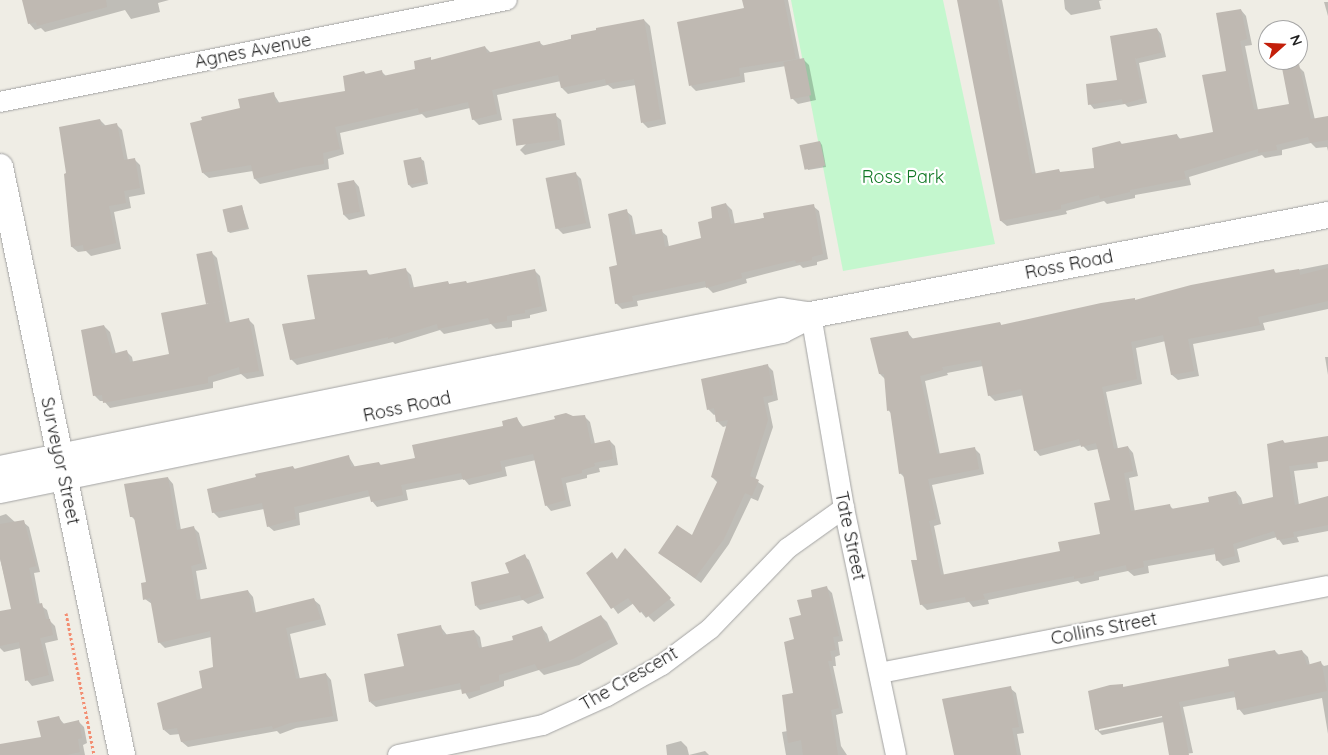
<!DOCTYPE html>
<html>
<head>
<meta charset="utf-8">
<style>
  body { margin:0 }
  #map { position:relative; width:1328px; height:755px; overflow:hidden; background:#efede5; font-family:Quicksand,sans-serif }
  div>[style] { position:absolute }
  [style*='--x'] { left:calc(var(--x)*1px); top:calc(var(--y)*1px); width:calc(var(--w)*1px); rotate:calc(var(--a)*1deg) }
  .park>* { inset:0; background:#c4f7ce }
  .shadow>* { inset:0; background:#0003 }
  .building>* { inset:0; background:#bfb9b2; transform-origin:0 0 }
  .path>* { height:3px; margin-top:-1.5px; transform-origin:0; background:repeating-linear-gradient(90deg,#f38e72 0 2.5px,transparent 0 5px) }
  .roads { filter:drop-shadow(0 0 1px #a3a3a3) drop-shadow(0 0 1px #a3a3a3) }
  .minor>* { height:20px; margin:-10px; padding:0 10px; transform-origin:10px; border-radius:10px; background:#fff }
  .tertiary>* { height:26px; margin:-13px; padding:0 13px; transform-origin:13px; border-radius:13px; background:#fff }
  span { translate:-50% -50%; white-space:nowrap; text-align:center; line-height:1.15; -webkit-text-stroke:4.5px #fff; paint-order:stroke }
  .street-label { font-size:18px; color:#1f1f1f }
  .park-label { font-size:18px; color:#117825 }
  .north { position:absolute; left:1258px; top:20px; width:50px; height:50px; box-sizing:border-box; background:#fff; border:1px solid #a5a5a5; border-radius:50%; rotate:70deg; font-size:14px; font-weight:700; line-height:20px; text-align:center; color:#1f1f1f }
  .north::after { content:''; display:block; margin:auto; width:18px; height:22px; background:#c31f0a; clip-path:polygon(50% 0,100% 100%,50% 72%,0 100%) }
</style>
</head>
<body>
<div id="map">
  <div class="park">
    <i style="clip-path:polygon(791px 0,943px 0,995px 244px,843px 271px)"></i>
  </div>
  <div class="shadow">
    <i style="clip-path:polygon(24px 0,169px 0,158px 3px,160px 12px,131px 19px,125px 10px,45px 32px,41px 28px,35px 30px,29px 23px)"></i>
    <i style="clip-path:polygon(753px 0,788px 0,800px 60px,803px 59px,809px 65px,816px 100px,798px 104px,792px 98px,786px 66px,744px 73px,745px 82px,696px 91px,691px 86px)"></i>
    <i style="clip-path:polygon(958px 0,1002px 0,1036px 175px,1058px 170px,1061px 173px,1095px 169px,1120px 142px,1123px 145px,1177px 135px,1181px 140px,1214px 133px,1241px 10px,1246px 16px,1252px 45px,1245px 46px,1258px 110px,1290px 105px,1298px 66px,1304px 72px,1315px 120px,1328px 117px,1328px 151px,1327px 147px,1316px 148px,1311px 143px,1282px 150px,1282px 155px,1265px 158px,1262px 155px,1189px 177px,1191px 185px,1135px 195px,1135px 198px,1107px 204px,1104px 201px,1066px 211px,1067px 214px,1007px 226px,1001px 221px)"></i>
    <i style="clip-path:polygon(1064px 0,1103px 0,1099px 1px,1101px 9px,1071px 15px,1065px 9px)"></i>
    <i style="clip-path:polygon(1324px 2px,1328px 2px,1328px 16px)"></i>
    <i style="clip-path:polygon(644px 20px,650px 26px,666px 124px,648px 128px,643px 123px,636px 85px,613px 89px,608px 85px,568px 94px,562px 88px,561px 81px,497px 95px,502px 120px,479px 125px,473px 119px,470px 108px,426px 118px,422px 114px,340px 133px,344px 154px,328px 159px,329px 169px,260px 184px,255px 179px,253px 171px,209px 178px,203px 173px,241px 109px,273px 93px,280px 104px,347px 92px,364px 72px,367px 75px,381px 71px,387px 77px,416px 70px,430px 59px,433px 61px,485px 47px,491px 53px,540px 43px,544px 46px)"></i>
    <i style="clip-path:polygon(1157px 29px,1161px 34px,1166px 57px,1139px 63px,1147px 103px,1128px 107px,1125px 104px,1094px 109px,1090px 104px,1119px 81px)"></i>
    <i style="clip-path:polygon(555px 115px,561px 120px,565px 145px,525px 155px,520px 150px)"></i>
    <i style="clip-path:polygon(100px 120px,106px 126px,116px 124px,122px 130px,128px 161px,134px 159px,140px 165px,145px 194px,129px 197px,131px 208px,114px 212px,121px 249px,91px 256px,86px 251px,78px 252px,72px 247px,65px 174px,68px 174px)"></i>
    <i style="clip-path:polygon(820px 142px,822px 145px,826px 167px,808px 170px,801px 146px)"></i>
    <i style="clip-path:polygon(421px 159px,424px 161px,428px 184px,412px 188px,409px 185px)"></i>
    <i style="clip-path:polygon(575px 173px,581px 179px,591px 228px,563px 234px,557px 228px)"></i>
    <i style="clip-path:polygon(354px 181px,359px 187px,365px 216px,349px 220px,343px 214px)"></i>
    <i style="clip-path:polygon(726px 204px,732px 210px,735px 225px,813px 206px,819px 211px,828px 259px,817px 262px,817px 265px,803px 268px,800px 265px,746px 279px,747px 283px,713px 293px,707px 287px,637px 301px,638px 306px,622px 309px,616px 303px,626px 211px,632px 216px,636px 236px,661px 231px,667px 236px,669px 247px,702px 239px)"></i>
    <i style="clip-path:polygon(242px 206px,249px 229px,230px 233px,228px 231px)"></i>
    <i style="clip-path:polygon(212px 253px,217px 258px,230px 323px,248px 319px,254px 325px,264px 376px,247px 379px,241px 374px,213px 382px,213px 388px,110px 408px,104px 401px,100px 401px,95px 396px,104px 326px,110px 332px,116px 354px,127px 352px,132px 357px,133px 362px,171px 355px,208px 305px)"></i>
    <i style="clip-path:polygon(evenodd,1328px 264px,1328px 309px,1263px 323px,1265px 330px,1193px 344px,1199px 376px,1178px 380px,1172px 375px,1166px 341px,1136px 348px,1142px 384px,1106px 392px,1118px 449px,1128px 447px,1133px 453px,1138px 476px,1129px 478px,1135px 512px,1169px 505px,1174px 510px,1211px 503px,1236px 492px,1241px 498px,1243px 505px,1275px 498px,1283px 441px,1286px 444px,1315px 446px,1318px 468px,1294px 471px,1299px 505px,1328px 497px,1328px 531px,1297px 537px,1299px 542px,1283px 545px,1277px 537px,1237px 549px,1240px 562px,1223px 566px,1217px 560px,1216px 554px,1148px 566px,1149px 573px,1134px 576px,1128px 571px,1099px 577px,1099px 580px,1081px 584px,1078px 581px,988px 600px,989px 604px,973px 607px,969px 602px,927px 610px,921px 604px,918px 561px,905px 478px,900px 473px,891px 413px,888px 410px,885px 379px,880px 374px,908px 333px,914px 340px,1000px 323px,1002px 326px,1134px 299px,1137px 301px,1273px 270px,1277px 274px,1328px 264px,983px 366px,989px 395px,995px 401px,1024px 395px,1035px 450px,1040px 456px,1082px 445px,1088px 451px,1098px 449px,1111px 501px,1101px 535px,1061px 552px,944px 575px,934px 526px,941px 524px,932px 485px,984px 474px,980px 454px,974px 448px,940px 455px,925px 381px,948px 375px,947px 373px,983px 366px)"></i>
    <i style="clip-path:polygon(405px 269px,411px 275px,414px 288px,447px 282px,450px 285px,468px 284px,534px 270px,540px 276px,547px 311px,530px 315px,530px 318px,512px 321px,512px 327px,496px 329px,491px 324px,444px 334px,440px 330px,395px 344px,393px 342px,297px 365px,291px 359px,317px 320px,366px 271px,371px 276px)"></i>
    <i style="clip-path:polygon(1325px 357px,1328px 357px,1328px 375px)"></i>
    <i style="clip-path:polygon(767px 365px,773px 371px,778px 400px,768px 403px,773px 427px,755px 480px,764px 486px,758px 501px,751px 498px,729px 544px,701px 583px,660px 553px,693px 537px,718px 483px,712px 477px,727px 426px,723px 427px,717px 421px,716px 414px,714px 415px,708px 409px)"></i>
    <i style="clip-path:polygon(584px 416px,590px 422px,595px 444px,610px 441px,615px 446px,618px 465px,599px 468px,600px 472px,587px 475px,587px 478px,566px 483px,571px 506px,551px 511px,546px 505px,536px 460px,505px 467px,507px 476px,469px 485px,464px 479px,406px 490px,408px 500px,377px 507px,372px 501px,371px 496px,299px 513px,300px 525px,274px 531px,268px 526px,264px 509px,219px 518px,213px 512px,293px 467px,296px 470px,349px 457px,355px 467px,379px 463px,382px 466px,416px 459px,505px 427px,517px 419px,524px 428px)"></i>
    <i style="clip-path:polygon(168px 478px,173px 484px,181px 530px,194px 528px,199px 533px,207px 569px,196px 571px,201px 601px,248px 591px,253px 597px,256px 613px,314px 600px,320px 605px,326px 625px,290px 634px,300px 679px,326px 674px,331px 680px,338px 721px,296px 728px,280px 734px,277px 731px,188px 747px,182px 742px,180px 734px,170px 735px,164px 730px,204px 689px,215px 668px,211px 637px,165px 648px,159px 642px,152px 604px,145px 599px,147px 583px,136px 521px,132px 517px)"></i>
    <i style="clip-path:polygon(6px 514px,16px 523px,23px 522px,29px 527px,40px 572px,34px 573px,40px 605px,47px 610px,50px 621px,55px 626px,58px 640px,45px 643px,54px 681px,32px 686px,27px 680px,21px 648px,4px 652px,0 648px,0 613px,13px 610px,0 559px,0 516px)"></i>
    <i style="clip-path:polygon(630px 555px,675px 605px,654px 622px,648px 616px,646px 618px,634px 603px,618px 614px,588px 573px)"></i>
    <i style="clip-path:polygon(524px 556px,529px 560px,544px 598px,528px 604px,523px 600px,480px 610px,476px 606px,511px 573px)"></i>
    <i style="clip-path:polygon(826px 587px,832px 593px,843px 641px,838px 642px,840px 655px,835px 657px,836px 666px,833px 666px,843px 713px,836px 715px,841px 746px,847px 755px,786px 755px,782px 732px,788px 731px,795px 694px,795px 640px,802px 616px,813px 598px)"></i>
    <i style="clip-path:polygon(601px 616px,607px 622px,618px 644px,579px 665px,544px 675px,539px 670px,504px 681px,504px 686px,469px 699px,463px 689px,376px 707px,370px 702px,405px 667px,440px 626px,447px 635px,474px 631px,480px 637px,482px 648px,515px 641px,542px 628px,547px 634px,550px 643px)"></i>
    <i style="clip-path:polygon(evenodd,1275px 651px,1279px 655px,1302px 651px,1308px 657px,1310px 666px,1321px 663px,1324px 666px,1328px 665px,1328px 734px,1322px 698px,1244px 715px,1239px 709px,1236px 697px,1183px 707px,1193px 753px,1174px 755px,1164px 722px,1102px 735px,1096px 729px,1122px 686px,1125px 688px,1231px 667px,1275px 651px,1168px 714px,1168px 716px,1099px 731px,1099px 728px,1168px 714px)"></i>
    <i style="clip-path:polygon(1010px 688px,1016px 693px,1024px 733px,1017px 734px,1021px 755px,955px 755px)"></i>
    <i style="clip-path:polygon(58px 717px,65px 725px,79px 722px,84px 727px,87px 743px,83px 745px,85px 755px,0 755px,0 746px,42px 738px)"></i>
    <i style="clip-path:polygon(681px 741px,687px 747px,689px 755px,705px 751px,709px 755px,666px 755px,667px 755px,666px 745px)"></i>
  </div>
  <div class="building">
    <i style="clip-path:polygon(22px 0,106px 0,107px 7px,37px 26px,36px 22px,28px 24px)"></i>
    <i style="clip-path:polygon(742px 0,784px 0,796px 59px,739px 68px,740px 76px,689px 86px,677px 22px,744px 8px)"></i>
    <i style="clip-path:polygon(957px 0,998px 0,1032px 174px,1059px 169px,1060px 172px,1094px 168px,1092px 148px,1120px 141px,1121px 144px,1177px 134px,1178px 139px,1213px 132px,1202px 75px,1226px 71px,1216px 13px,1241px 9px,1247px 39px,1240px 41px,1254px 110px,1289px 104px,1282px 68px,1299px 64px,1311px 119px,1328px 116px,1328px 140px,1310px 143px,1308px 137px,1276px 145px,1277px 150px,1258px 153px,1258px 149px,1184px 171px,1186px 179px,1130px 190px,1130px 192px,1100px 199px,1099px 195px,1061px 205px,1061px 209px,1000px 221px)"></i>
    <i style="clip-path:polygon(644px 19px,661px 119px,641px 123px,634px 79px,606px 84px,605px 79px,561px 88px,558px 75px,492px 90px,497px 114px,472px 120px,468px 102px,419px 113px,418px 108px,335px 127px,340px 149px,323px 153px,324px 164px,303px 167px,254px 179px,251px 165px,202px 173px,190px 123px,202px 120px,201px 117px,240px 108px,238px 99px,274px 92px,276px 103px,345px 91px,343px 76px,364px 71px,365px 74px,382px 70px,383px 76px,415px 69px,414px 61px,431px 57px,431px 60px,485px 46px,487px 53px,540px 41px,541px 46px,571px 39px,571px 35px,596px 30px,596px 28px)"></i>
    <i style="clip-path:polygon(1157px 28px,1163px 52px,1135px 59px,1144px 98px,1123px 104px,1122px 99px,1088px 105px,1086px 84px,1117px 80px,1110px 36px)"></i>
    <i style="left:804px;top:58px;width:38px;height:21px;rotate:79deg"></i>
    <i style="left:556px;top:113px;width:27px;height:44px;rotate:82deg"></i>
    <i style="clip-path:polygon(100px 119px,102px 126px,117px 123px,124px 160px,135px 158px,140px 188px,124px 191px,126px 203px,109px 206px,116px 243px,84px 251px,83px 245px,71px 247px,64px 174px,66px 173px,59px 127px)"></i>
    <i style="left:820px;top:141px;width:25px;height:21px;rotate:78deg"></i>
    <i style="left:421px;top:157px;width:25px;height:18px;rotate:79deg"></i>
    <i style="left:576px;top:172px;width:52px;height:31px;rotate:79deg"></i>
    <i style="left:354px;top:180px;width:32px;height:17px;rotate:79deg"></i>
    <i style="clip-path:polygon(726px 203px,731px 224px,764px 218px,763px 213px,814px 204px,823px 254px,812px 257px,812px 260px,796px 263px,795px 260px,741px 273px,742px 278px,706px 288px,705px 281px,632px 296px,633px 301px,615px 304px,609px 267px,617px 265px,608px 214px,627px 209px,632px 235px,662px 229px,665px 247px,701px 238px,698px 222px,712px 218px,711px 207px)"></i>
    <i style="left:242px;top:205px;width:23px;height:20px;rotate:77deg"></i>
    <i style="left:212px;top:251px;width:51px;height:16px;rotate:79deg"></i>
    <i style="clip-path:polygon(406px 268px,410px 288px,448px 281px,449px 284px,466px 281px,467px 283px,535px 269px,542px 306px,525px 310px,525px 313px,507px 316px,507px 321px,490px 324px,488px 318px,438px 329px,437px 324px,388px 339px,388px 337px,290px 360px,282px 324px,315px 319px,307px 275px,367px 270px,368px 275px)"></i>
    <i style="clip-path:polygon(evenodd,1328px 268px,1328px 301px,1258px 317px,1260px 325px,1188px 339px,1194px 371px,1171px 375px,1163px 335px,1131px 342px,1137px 379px,1102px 387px,1114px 449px,1128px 446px,1133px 471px,1124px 473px,1131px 511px,1170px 504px,1171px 509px,1209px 502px,1208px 497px,1236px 491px,1239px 505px,1273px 497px,1267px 444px,1283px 440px,1284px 443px,1328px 436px,1328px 461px,1289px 466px,1295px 505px,1328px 496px,1328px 525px,1293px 532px,1294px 537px,1277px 540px,1274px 531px,1233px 544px,1235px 556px,1216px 561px,1214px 548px,1143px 561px,1144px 567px,1127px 571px,1126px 565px,1094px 572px,1094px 575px,1074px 579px,1074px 576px,983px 594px,985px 599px,966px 602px,965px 597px,920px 605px,911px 560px,917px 560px,903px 473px,899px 474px,890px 410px,887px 411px,884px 374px,879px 374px,870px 338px,908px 331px,910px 339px,1000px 322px,1001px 325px,1101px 303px,1135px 298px,1135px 300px,1191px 285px,1274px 269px,1275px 273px,1299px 269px,1300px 275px,1328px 268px,981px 360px,988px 396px,1021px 389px,1034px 451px,1079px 439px,1081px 447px,1096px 443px,1110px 500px,1094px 503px,1100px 534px,1058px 542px,1060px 551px,941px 575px,929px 521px,936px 519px,928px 479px,979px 469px,975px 447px,937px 454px,920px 376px,943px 370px,942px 367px,981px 360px)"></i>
    <i style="clip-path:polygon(222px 301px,226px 323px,249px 318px,259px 371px,240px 374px,239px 367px,208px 377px,208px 383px,103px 403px,102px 395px,93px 396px,81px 330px,104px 325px,112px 354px,127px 350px,130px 362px,169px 354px,161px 313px)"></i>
    <i style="clip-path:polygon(768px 364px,773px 395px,763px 397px,768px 420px,750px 476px,759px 480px,752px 496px,745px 493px,724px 539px,695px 578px,658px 553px,677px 525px,692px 535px,718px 480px,711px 477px,728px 420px,716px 422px,714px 408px,707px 410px,701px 379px)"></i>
    <i style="clip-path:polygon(566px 413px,573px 416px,585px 415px,591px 444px,610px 440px,613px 459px,594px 463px,595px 466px,582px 470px,582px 473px,561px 478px,566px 500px,545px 506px,533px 454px,500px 461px,502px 471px,463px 480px,461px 473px,401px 485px,403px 495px,371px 502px,368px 490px,294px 507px,296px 519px,267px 527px,262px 503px,212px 513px,207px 489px,256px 477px,255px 474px,293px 466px,294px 469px,349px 455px,351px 467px,379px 462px,380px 465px,415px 458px,412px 445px,503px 426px,502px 421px,517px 417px,521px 427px,555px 419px,554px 416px)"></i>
    <i style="clip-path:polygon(168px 477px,177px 530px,194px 526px,202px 563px,191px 566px,197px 600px,248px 590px,253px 613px,314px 598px,321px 619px,286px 628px,296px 679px,326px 673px,333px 716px,290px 723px,273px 729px,272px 726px,181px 742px,177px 728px,163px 730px,157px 703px,202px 688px,199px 671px,213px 667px,210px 631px,158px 643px,150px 598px,143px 600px,141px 583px,146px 582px,134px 517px,130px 517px,124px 484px)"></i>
    <i style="clip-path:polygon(24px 520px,36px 566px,29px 568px,37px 604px,42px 603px,46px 619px,50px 619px,53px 635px,40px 638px,49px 675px,25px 681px,19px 642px,0 646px,0 611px,11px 609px,0 558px,0 524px)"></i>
    <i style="clip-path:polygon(625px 548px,671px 598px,647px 617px,642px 611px,640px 613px,628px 598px,611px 609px,586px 573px,612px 552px,617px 559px)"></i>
    <i style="clip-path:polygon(525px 554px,540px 593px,522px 600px,520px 595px,475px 606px,471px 582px,509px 573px,505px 563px)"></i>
    <i style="clip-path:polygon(827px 586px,839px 636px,833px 637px,836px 650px,830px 651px,832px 661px,828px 661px,839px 708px,831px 710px,838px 755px,803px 755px,801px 740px,788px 743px,782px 695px,793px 693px,784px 642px,794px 639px,789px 618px,801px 615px,797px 600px,812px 597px,811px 590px)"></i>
    <i style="clip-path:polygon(601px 615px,613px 638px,573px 659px,538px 670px,535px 664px,499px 675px,499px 681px,480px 686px,480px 690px,462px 694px,460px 683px,369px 702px,364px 674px,404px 666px,397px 634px,441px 625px,443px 635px,474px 630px,479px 648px,513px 640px,512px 636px,542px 626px,547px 643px)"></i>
    <i style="clip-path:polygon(1275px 650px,1276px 655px,1302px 650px,1307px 665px,1321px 661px,1327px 691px,1237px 710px,1234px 691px,1179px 702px,1189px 755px,1169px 755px,1162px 716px,1095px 730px,1088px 691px,1110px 685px,1123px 684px,1123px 687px,1229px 666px,1228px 659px)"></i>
    <i style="clip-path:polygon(1011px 686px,1019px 727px,1012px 728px,1017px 755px,954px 755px,942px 699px)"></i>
    <i style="clip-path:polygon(59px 716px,62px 724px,79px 720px,82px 738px,78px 739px,80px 752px,66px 755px,0 755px,0 744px,41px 737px,37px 721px)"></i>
  </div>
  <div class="path">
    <i style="--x:66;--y:613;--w:145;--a:78.8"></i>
  </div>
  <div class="roads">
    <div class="minor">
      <i style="--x:0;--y:102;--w:517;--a:-11.38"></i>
      <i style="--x:811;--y:315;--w:196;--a:80.3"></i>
      <i style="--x:844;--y:508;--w:252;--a:78.1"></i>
      <i style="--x:880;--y:673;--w:456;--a:-11"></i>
      <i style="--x:398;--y:755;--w:148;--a:-11.7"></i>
      <i style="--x:543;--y:725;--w:70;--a:-24.4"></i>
      <i style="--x:607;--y:696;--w:63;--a:-29.4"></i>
      <i style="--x:662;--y:665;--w:60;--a:-36.9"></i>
      <i style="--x:710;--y:629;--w:112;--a:-46.1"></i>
      <i style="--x:788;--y:548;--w:69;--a:-35.5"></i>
    </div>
    <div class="tertiary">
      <i style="--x:0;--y:167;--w:601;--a:78.28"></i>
      <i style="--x:0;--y:469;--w:797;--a:-11.44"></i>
      <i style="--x:781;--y:311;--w:25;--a:9"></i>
      <i style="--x:0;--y:490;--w:798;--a:-11.56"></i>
      <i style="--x:782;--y:330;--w:33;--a:-27"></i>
      <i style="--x:811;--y:315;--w:527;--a:-10.95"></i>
    </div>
  </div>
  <div class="street-label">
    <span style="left:253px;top:51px;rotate:-11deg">Agnes Avenue</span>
    <span style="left:1069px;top:265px;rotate:-11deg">Ross Road</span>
    <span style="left:407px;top:407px;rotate:-12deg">Ross Road</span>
    <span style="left:60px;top:461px;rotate:78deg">Surveyor Street</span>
    <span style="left:850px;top:536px;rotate:78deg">Tate Street</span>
    <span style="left:1104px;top:629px;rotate:-11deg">Collins Street</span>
    <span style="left:629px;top:679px;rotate:-30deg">The Crescent</span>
  </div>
  <div class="park-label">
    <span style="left:903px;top:177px">Ross Park</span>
  </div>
  <div class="north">N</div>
</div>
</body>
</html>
